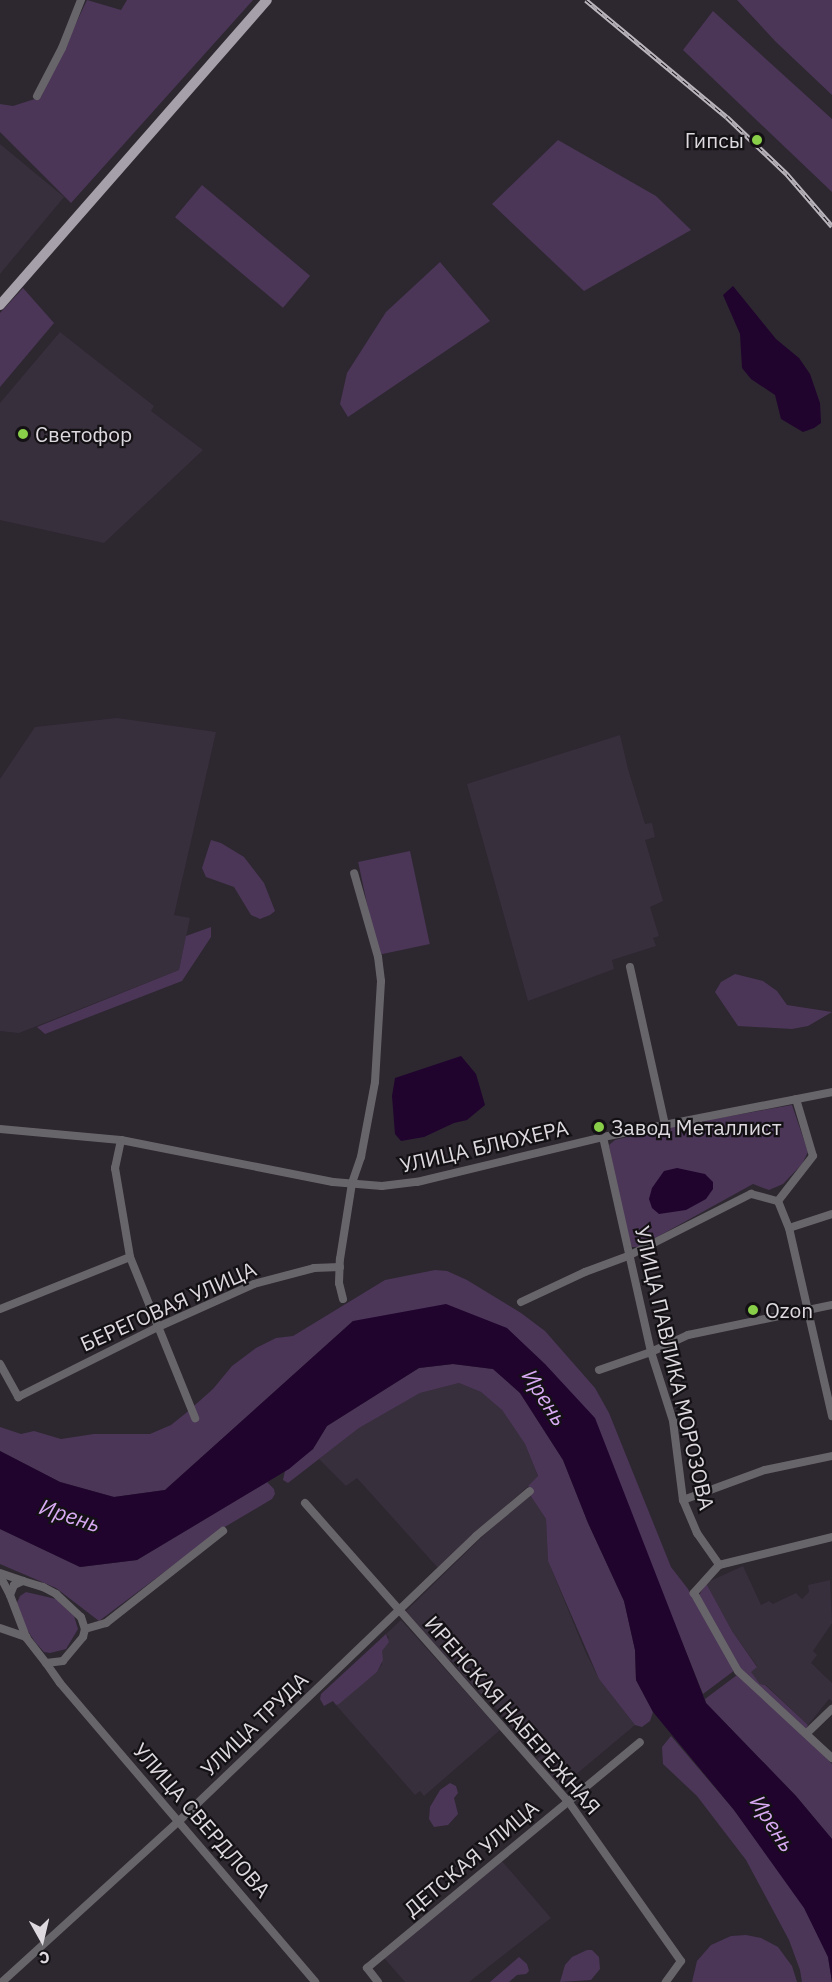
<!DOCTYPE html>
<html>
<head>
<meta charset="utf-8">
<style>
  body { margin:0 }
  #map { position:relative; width:832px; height:1982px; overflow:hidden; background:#2d2730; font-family:"IBM Plex Sans",sans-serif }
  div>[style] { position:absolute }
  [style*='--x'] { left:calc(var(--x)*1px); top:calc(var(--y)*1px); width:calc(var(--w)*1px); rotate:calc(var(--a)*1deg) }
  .built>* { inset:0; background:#382f3d }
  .green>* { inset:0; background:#4b3657; transform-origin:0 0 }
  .water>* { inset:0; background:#20042e }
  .minor>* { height:8px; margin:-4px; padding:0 4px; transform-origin:4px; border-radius:4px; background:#68656a }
  .major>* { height:10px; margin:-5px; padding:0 5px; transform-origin:5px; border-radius:5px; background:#a6a0aa }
  .rail>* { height:4.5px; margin-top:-2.25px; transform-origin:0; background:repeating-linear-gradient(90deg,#141115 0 7px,#bbb6bd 0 14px); box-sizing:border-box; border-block:2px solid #bbb6bd }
  .dots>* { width:16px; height:16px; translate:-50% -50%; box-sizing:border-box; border:3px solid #141115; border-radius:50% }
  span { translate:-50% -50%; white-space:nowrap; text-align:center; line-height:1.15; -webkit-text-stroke:4.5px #141115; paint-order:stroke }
  .poi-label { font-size:21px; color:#ddd9df }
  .right { translate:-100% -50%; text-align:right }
  .left { translate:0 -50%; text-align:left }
  .street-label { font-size:21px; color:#ddd9df }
  .water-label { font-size:22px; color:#d9aaf4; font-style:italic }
  .north { position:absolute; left:12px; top:1910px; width:60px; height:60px; -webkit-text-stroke:4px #141115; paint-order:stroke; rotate:172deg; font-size:16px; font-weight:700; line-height:24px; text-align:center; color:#ddd9df }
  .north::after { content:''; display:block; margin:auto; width:21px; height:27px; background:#ddd9df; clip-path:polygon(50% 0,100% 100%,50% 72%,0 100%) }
</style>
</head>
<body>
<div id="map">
  <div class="built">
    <i style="clip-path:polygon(0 144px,64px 197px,0 274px)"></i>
    <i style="clip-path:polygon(60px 332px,154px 406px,151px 411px,203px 450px,104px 543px,0 520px,0 403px)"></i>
    <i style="clip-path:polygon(117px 718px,216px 732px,174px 915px,190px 918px,179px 970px,19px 1033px,0 1031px,0 779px,35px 727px)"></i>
    <i style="clip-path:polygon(620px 735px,628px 769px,645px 824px,652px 823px,655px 837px,645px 840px,663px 901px,650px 907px,659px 936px,653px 938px,656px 946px,612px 960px,614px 969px,528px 1001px,467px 784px)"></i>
    <i style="clip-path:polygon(459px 1383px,481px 1392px,502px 1410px,525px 1444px,538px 1477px,438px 1568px,357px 1478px,346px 1486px,319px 1459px,359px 1428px,420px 1393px)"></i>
    <i style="clip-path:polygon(530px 1495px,546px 1519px,548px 1561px,585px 1651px,599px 1679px,635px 1725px,561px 1787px,537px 1759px,544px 1753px,539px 1746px,533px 1749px,522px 1736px,520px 1737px,496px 1708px,465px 1678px,451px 1660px,448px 1662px,404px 1613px,486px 1533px)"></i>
    <i style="clip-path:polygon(743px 1566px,761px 1605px,769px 1601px,773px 1604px,796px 1593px,802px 1599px,809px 1592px,808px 1585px,830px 1580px,832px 1623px,813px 1651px,817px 1655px,811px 1663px,832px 1683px,832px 1701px,829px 1699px,808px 1725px,766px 1685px,760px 1684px,750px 1672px,757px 1666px,732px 1631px,706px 1583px)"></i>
    <i style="clip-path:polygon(401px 1620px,500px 1730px,424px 1796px,420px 1791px,415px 1795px,336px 1705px,377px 1672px,382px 1664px,382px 1651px,389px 1637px,386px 1634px)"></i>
    <i style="clip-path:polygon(501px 1860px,551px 1918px,469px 1982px,405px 1982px,384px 1958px)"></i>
  </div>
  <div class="green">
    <i style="clip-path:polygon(87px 0,121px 10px,127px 0,253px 0,71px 203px,0 132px,0 104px,13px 106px,41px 97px)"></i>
    <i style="clip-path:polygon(737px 0,832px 0,832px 95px,776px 42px)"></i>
    <i style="clip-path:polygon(713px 11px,832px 119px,832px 192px,683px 50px)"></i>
    <i style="clip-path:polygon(558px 140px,656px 196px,691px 230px,584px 291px,492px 204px)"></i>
    <i style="left:202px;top:185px;width:141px;height:42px;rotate:40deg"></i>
    <i style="clip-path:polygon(440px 262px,490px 321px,348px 417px,340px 404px,347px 373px,386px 312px)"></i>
    <i style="clip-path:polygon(23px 288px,54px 323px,0 387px,0 313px)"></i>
    <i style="clip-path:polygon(211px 840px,221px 843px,244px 857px,264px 883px,275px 911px,270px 915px,260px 919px,251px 915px,234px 887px,206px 877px,202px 868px)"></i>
    <i style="left:410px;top:851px;width:95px;height:53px;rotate:78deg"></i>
    <i style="clip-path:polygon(211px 927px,211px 937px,182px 981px,45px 1034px,37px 1027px,179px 970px,186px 936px)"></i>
    <i style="clip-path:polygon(735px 974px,763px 981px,777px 991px,787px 1005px,832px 1012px,808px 1026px,792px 1029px,738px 1026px,715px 992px,721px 982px)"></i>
    <i style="clip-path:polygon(792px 1105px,808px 1152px,802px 1164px,783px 1184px,769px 1190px,753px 1184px,639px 1247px,632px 1247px,627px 1239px,609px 1145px,615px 1140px,662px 1128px)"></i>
    <i style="clip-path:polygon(435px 1270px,447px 1271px,467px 1280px,521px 1313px,545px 1331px,595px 1388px,609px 1413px,671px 1567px,688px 1589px,735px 1670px,703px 1694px,649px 1560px,545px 1364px,353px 1321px,165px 1490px,114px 1497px,60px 1482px,0 1451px,0 1427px,21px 1434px,34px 1431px,61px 1439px,94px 1434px,150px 1434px,171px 1425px,186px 1413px,213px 1389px,232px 1366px,256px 1348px,276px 1338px,293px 1336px,385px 1280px)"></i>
    <i style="clip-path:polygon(453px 1364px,493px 1369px,520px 1393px,563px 1460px,588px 1523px,624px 1601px,635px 1650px,636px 1680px,653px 1712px,650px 1721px,642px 1727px,635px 1725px,599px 1679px,548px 1561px,546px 1519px,530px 1495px,533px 1491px,528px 1486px,538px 1476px,525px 1444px,502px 1410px,481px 1392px,459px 1383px,420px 1393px,359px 1428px,288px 1483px,283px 1480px,285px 1471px,313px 1449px,327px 1426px,419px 1368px)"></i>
    <i style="clip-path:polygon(267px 1482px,274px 1489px,275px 1494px,272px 1499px,223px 1528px,99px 1621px,56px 1588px,0 1564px,0 1529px,80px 1567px,137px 1560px)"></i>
    <i style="clip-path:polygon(706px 1583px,732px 1631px,757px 1667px,751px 1672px,760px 1684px,765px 1685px,808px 1725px,806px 1729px,739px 1669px,698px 1597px)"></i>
    <i style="clip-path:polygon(26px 1592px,56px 1599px,74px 1616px,78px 1629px,66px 1649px,50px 1653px,44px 1652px,35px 1642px,24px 1625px,16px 1605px,20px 1596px)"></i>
    <i style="clip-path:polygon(386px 1634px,389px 1642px,382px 1651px,383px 1660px,377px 1672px,339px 1704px,336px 1705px,333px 1701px,324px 1706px,320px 1699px,321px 1694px)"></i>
    <i style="clip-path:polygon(737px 1675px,797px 1728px,832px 1764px,832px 1839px,796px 1796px,706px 1703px,705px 1699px)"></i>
    <i style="clip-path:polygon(671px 1736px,734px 1810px,805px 1908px,828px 1957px,832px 1982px,802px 1982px,800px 1970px,789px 1940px,746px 1860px,697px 1796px,663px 1764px,662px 1747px)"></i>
    <i style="clip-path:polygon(450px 1783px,456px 1786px,458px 1793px,454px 1798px,458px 1814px,448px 1825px,434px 1827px,429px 1819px,430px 1807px,440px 1790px)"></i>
    <i style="clip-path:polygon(746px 1935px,761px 1938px,778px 1947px,792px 1966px,797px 1982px,692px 1982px,697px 1961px,711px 1945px,731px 1936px)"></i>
    <i style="clip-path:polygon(587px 1950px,592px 1950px,599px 1957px,600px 1969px,591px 1980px,560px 1982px,565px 1965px,572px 1957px)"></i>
    <i style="clip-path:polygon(519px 1957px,527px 1964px,529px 1971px,526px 1974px,517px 1975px,509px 1982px,490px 1982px)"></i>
  </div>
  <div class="water">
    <i style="clip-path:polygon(733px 286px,776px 339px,799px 358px,810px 374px,820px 403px,821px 423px,814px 428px,803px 432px,781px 419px,775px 395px,751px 379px,742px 368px,740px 334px,723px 295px)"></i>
    <i style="clip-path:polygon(461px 1056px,476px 1074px,485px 1105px,467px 1120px,454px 1123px,424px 1137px,401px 1141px,395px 1134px,392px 1096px,395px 1078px)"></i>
    <i style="clip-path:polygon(677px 1168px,705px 1174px,713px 1182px,713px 1189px,706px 1199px,686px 1210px,659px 1214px,652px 1208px,649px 1199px,652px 1188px,664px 1171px)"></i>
    <i style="clip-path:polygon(446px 1304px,507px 1328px,545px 1364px,595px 1418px,706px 1703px,796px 1796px,832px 1839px,832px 1982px,828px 1957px,804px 1908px,734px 1810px,653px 1712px,636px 1680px,635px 1650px,624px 1601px,588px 1523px,563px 1460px,520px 1393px,493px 1369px,453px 1364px,419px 1368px,327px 1426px,313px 1449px,289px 1469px,137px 1560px,80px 1567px,0 1529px,0 1451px,60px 1482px,114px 1497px,165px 1490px,353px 1321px)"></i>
  </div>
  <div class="minor">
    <i style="--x:37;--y:96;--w:54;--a:-62.5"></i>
    <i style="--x:62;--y:48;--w:52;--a:-68.4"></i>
    <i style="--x:630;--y:967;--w:162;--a:77.5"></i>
    <i style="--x:796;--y:1099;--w:59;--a:73.4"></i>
    <i style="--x:813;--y:1156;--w:57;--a:127.9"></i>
    <i style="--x:778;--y:1201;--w:29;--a:68"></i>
    <i style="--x:789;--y:1228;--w:193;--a:77.1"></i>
    <i style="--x:0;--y:1129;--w:121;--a:5.2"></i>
    <i style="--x:121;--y:1140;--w:216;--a:11.2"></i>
    <i style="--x:333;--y:1182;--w:49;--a:4.7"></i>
    <i style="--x:382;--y:1186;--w:35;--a:-7"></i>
    <i style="--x:417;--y:1182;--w:191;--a:-13.6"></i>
    <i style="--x:603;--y:1137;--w:233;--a:-11.1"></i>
    <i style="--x:603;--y:1137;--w:220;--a:77.4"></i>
    <i style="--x:651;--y:1352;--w:72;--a:72.3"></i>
    <i style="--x:673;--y:1421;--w:80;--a:82.8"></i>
    <i style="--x:683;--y:1500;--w:36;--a:67"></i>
    <i style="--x:697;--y:1533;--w:39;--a:55"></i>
    <i style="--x:719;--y:1565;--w:38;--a:132"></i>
    <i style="--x:694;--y:1593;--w:90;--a:60.6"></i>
    <i style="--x:738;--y:1671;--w:128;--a:42.8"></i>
    <i style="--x:121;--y:1140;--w:29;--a:102"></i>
    <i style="--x:115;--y:1168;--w:90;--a:80.4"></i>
    <i style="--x:130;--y:1257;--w:174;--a:68"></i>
    <i style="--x:789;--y:1228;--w:45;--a:-18"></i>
    <i style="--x:343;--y:1299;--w:16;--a:-104"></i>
    <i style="--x:339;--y:1283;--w:24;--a:-88"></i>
    <i style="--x:340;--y:1259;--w:77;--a:-81"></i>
    <i style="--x:352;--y:1183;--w:28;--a:-71"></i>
    <i style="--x:361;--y:1157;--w:76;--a:-79.4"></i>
    <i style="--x:375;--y:1082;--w:101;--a:-86.6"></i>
    <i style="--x:381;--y:981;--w:24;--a:-97"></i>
    <i style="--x:378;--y:957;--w:87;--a:-105.9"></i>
    <i style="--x:521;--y:1302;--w:71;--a:-25.1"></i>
    <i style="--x:585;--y:1272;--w:46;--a:-20.4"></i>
    <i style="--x:628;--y:1256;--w:138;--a:-26.8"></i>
    <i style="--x:751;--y:1194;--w:28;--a:15"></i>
    <i style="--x:0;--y:1309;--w:140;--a:-21.8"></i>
    <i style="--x:0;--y:1364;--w:38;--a:61"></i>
    <i style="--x:18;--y:1397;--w:157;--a:-26.6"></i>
    <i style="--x:158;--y:1327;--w:105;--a:-24.1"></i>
    <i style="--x:254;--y:1284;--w:62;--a:-14.9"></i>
    <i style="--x:314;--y:1268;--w:26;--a:-2"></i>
    <i style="--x:599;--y:1370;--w:55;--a:-19.1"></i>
    <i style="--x:651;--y:1352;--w:41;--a:-24.7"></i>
    <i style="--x:688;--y:1335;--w:147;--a:-11.8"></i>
    <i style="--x:683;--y:1500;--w:87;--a:-20.1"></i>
    <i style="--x:765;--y:1470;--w:68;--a:-11.8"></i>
    <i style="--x:305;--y:1503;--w:397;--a:48.6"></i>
    <i style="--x:568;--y:1801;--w:196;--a:54.8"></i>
    <i style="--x:681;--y:1961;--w:26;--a:126"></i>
    <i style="--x:719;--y:1565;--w:116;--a:-13.9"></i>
    <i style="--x:0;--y:1573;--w:24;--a:19"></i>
    <i style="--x:0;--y:1576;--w:21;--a:62"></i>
    <i style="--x:23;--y:1581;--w:21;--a:17"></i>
    <i style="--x:43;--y:1587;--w:15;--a:28"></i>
    <i style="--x:56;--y:1594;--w:34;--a:43"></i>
    <i style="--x:81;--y:1617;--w:13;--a:72"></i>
    <i style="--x:85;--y:1629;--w:8;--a:104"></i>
    <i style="--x:83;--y:1637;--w:31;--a:130"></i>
    <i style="--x:63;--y:1661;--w:17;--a:173"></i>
    <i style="--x:46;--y:1663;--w:33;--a:-128"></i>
    <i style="--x:26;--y:1637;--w:45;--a:-110.9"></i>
    <i style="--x:10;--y:1595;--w:11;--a:-68"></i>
    <i style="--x:14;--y:1585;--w:10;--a:-24"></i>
    <i style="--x:0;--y:1628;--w:28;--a:19"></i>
    <i style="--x:85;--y:1629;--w:22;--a:-16"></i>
    <i style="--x:106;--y:1623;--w:149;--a:-38.2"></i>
    <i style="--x:46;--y:1663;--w:24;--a:55"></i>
    <i style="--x:60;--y:1683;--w:393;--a:49.5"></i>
    <i style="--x:807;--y:1733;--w:35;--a:-44"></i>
    <i style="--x:2;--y:1982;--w:238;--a:-42.3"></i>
    <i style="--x:178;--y:1822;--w:413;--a:-43.8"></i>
    <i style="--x:476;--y:1536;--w:70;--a:-39.8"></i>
    <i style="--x:378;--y:1982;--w:18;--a:-128"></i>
    <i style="--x:367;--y:1968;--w:354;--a:-39.6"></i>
  </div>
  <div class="major">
    <i style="--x:0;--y:305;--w:405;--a:-48.8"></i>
  </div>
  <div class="rail">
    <i style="--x:586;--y:0;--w:183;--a:39.7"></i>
    <i style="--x:727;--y:117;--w:83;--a:43.5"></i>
    <i style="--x:787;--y:174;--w:69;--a:49.1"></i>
  </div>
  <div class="dots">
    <i style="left:757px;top:140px;background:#89ce48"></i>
    <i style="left:23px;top:434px;background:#89ce48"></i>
    <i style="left:599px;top:1127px;background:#89ce48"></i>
    <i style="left:753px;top:1310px;background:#89ce48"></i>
  </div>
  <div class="poi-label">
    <span class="right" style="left:744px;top:140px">Гипсы</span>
    <span class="left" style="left:35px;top:434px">Светофор</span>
    <span class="left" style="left:611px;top:1127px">Завод Металлист</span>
    <span class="left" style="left:765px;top:1310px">Ozon</span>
  </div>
  <div class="street-label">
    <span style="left:484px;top:1146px;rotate:-13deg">УЛИЦА БЛЮХЕРА</span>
    <span style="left:168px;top:1306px;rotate:-24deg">БЕРЕГОВАЯ УЛИЦА</span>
    <span style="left:675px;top:1368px;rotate:77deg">УЛИЦА ПАВЛИКА МОРОЗОВА</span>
    <span style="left:513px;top:1715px;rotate:49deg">ИРЕНСКАЯ НАБЕРЕЖНАЯ</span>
    <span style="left:254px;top:1724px;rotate:-44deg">УЛИЦА ТРУДА</span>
    <span style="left:202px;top:1820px;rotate:49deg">УЛИЦА СВЕРДЛОВА</span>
    <span style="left:471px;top:1858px;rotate:-40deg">ДЕТСКАЯ УЛИЦА</span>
  </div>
  <div class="water-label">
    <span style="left:545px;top:1397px;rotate:57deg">Ирень</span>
    <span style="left:70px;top:1515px;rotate:18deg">Ирень</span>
    <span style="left:773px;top:1823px;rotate:57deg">Ирень</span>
  </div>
  <div class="north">С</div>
</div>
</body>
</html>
